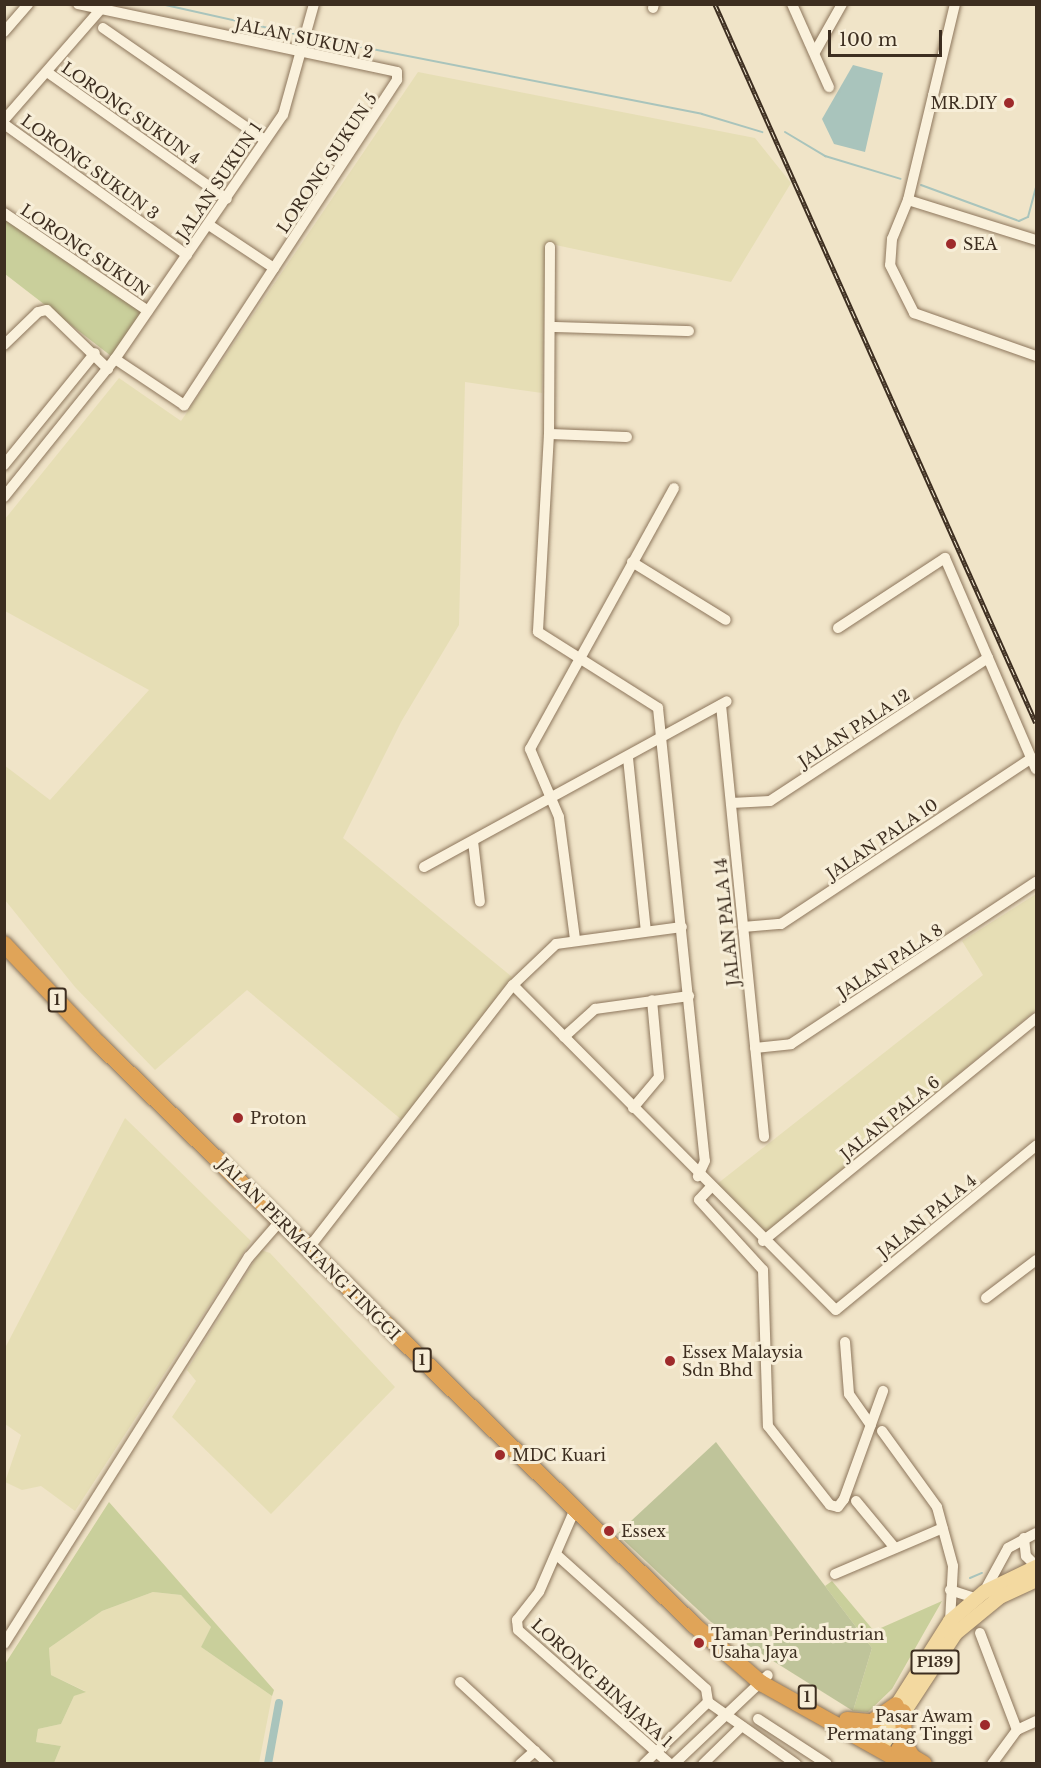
<!DOCTYPE html>
<html>
<head>
<meta charset="utf-8">
<style>
  body { margin:0 }
  #map { position:relative; width:1041px; height:1768px; overflow:hidden; background:#f0e4c8; font-family:"Libre Baskerville",serif }
  div>[style] { position:absolute }
  [style*='--x'] { left:calc(var(--x)*1px); top:calc(var(--y)*1px); width:calc(var(--w)*1px); rotate:calc(var(--a)*1deg) }
  .farmland>* { inset:0; background:#e6deb5 }
  .green>* { inset:0; background:#c9cf9b }
  .cemetery>* { inset:0; background:#bfc49a }
  .water>* { inset:0; background:#a9c4bc }
  .stream>* { height:2px; margin:-1px; padding:0 1px; transform-origin:1px; border-radius:1px; background:#a9c4bc }
  .canal>* { height:8px; margin:-4px; padding:0 4px; transform-origin:4px; border-radius:4px; background:#a9c4bc }
  .roads { filter:drop-shadow(0 0 2px #8d765c) drop-shadow(0 0 2px #8d765c) }
  .minor>* { height:10px; margin:-5px; padding:0 5px; transform-origin:5px; border-radius:5px; background:#faf1dc }
  .major>* { height:14px; margin:-7px; padding:0 7px; transform-origin:7px; border-radius:7px; background:#f3d9a0 }
  .highway>* { height:16px; margin:-8px; padding:0 8px; transform-origin:8px; border-radius:8px; background:#e0a458 }
  .rail>* { height:4.5px; margin-top:-2.25px; transform-origin:0; background:repeating-linear-gradient(90deg,#f7eed8 0 7px,#3d2e20 0 14px); box-sizing:border-box; border-block:2px solid #3d2e20 }
  .dots>* { width:16px; height:16px; translate:-50% -50%; box-sizing:border-box; border:3px solid #f7eed8; border-radius:50% }
  span { translate:-50% -50%; white-space:nowrap; text-align:center; line-height:1.15; -webkit-text-stroke:6px #f7eed8; paint-order:stroke }
  .shield-label span { padding:2px 4px; background:#f7eed8; border:2px solid; border-radius:4px; -webkit-text-stroke-width:0 }
  .shield-label { font-size:15px; color:#3d2e20; font-weight:700 }
  .street-label { font-size:16px; color:#3d2e20 }
  .poi-label { font-size:16px; color:#3d2e20 }
  .right { translate:-100% -50%; text-align:right }
  .left { translate:0 -50%; text-align:left }
  .frame { position:absolute; inset:0; border:6px solid #3d2e20; pointer-events:none }
  .scale { position:absolute; left:828px; top:30px; width:114px; height:27px; box-sizing:border-box; border:3px solid #3d2e20; border-top:0; padding-left:8px; font-size:18px; line-height:21px; white-space:nowrap; color:#3d2e20; -webkit-text-stroke:4px #f7eed8; paint-order:stroke }
</style>
</head>
<body>
<div id="map">
  <div class="farmland">
    <i style="clip-path:polygon(418px 72px,755px 138px,791px 183px,731px 282px,546px 243px,542px 393px,465px 382px,459px 625px,401px 722px,343px 838px,512px 977px,403px 1121px,247px 990px,155px 1070px,75px 987px,5px 900px,4px 765px,50px 800px,149px 690px,5px 611px,5px 519px,119px 378px,181px 421px)"></i>
    <i style="clip-path:polygon(1036px 894px,1036px 1010px,763px 1235px,717px 1184px,983px 975px,962px 941px)"></i>
    <i style="clip-path:polygon(125px 1118px,251px 1241px,75px 1511px,41px 1486px,22px 1490px,5px 1482px,21px 1435px,5px 1424px,5px 1348px)"></i>
    <i style="clip-path:polygon(261px 1250px,270px 1253px,395px 1387px,271px 1514px,172px 1417px,196px 1381px,187px 1370px)"></i>
    <i style="clip-path:polygon(153px 1592px,181px 1595px,211px 1627px,201px 1647px,272px 1696px,259px 1763px,54px 1763px,61px 1746px,36px 1742px,38px 1729px,61px 1724px,74px 1696px,85px 1691px,51px 1675px,49px 1648px,102px 1611px)"></i>
  </div>
  <div class="green">
    <i style="clip-path:polygon(4px 213px,148px 311px,115px 359px,5px 274px)"></i>
    <i style="clip-path:polygon(109px 1502px,274px 1690px,272px 1696px,201px 1647px,211px 1627px,181px 1595px,153px 1592px,102px 1611px,49px 1648px,51px 1675px,86px 1692px,74px 1696px,61px 1724px,38px 1729px,36px 1742px,61px 1746px,54px 1763px,5px 1763px,5px 1664px)"></i>
    <i style="clip-path:polygon(832px 1581px,874px 1631px,942px 1601px,892px 1689px,868px 1712px,853px 1711px,872px 1648px,825px 1586px)"></i>
  </div>
  <div class="cemetery">
    <i style="clip-path:polygon(716px 1442px,872px 1648px,853px 1711px,711px 1622px,617px 1534px)"></i>
  </div>
  <div class="water">
    <i style="clip-path:polygon(853px 65px,883px 73px,865px 152px,834px 144px,822px 119px)"></i>
  </div>
  <div class="stream">
    <i style="--x:161;--y:4;--w:142;--a:12.6"></i>
    <i style="--x:321;--y:39;--w:388;--a:11.1"></i>
    <i style="--x:702;--y:114;--w:63;--a:16.7"></i>
    <i style="--x:785;--y:132;--w:47;--a:31"></i>
    <i style="--x:825;--y:156;--w:79;--a:16.8"></i>
    <i style="--x:921;--y:185;--w:104;--a:20.2"></i>
    <i style="--x:1019;--y:221;--w:10;--a:-24"></i>
    <i style="--x:1028;--y:217;--w:30;--a:-75"></i>
    <i style="--x:970;--y:1578;--w:13;--a:-23"></i>
  </div>
  <div class="canal">
    <i style="--x:268;--y:1764;--w:62;--a:-79.8"></i>
  </div>
  <div class="roads">
    <div class="minor">
      <i style="--x:78;--y:4;--w:326;--a:12"></i>
      <i style="--x:397;--y:72;--w:8;--a:90"></i>
      <i style="--x:397;--y:80;--w:389;--a:123.2"></i>
      <i style="--x:184;--y:405;--w:83;--a:-146.3"></i>
      <i style="--x:792;--y:4;--w:91;--a:66"></i>
      <i style="--x:955;--y:4;--w:202;--a:103.5"></i>
      <i style="--x:908;--y:200;--w:42;--a:112.3"></i>
      <i style="--x:892;--y:239;--w:26;--a:94"></i>
      <i style="--x:890;--y:265;--w:54;--a:63.4"></i>
      <i style="--x:914;--y:313;--w:129;--a:19.4"></i>
      <i style="--x:653;--y:8;--w:4;--a:-76"></i>
      <i style="--x:103;--y:28;--w:197;--a:34.7"></i>
      <i style="--x:4;--y:32;--w:37;--a:-49"></i>
      <i style="--x:815;--y:52;--w:55;--a:-60.6"></i>
      <i style="--x:47;--y:72;--w:220;--a:35.2"></i>
      <i style="--x:4;--y:120;--w:146;--a:-48.9"></i>
      <i style="--x:4;--y:124;--w:225;--a:35.6"></i>
      <i style="--x:908;--y:200;--w:134;--a:17.4"></i>
      <i style="--x:4;--y:213;--w:174;--a:34.2"></i>
      <i style="--x:209;--y:225;--w:78;--a:33.5"></i>
      <i style="--x:550;--y:247;--w:187;--a:90.3"></i>
      <i style="--x:549;--y:434;--w:198;--a:93.2"></i>
      <i style="--x:538;--y:632;--w:142;--a:32.3"></i>
      <i style="--x:658;--y:708;--w:455;--a:84.1"></i>
      <i style="--x:705;--y:1161;--w:17;--a:115"></i>
      <i style="--x:552;--y:327;--w:137;--a:1.7"></i>
      <i style="--x:4;--y:345;--w:47;--a:-44.1"></i>
      <i style="--x:38;--y:312;--w:9;--a:-13"></i>
      <i style="--x:47;--y:310;--w:85;--a:44"></i>
      <i style="--x:549;--y:434;--w:78;--a:2.2"></i>
      <i style="--x:4;--y:465;--w:144;--a:-50.9"></i>
      <i style="--x:4;--y:497;--w:177;--a:-51.2"></i>
      <i style="--x:115;--y:359;--w:296;--a:-55.5"></i>
      <i style="--x:283;--y:115;--w:115;--a:-74.4"></i>
      <i style="--x:632;--y:562;--w:110;--a:31.7"></i>
      <i style="--x:838;--y:628;--w:128;--a:-33.2"></i>
      <i style="--x:945;--y:558;--w:230;--a:66.7"></i>
      <i style="--x:721;--y:705;--w:434;--a:84.3"></i>
      <i style="--x:628;--y:758;--w:174;--a:84.1"></i>
      <i style="--x:731;--y:803;--w:39;--a:-3"></i>
      <i style="--x:770;--y:801;--w:261;--a:-33.3"></i>
      <i style="--x:473;--y:841;--w:61;--a:83.5"></i>
      <i style="--x:424;--y:867;--w:345;--a:-28.7"></i>
      <i style="--x:743;--y:927;--w:38;--a:-5"></i>
      <i style="--x:781;--y:924;--w:301;--a:-33.5"></i>
      <i style="--x:575;--y:939;--w:123;--a:-97.5"></i>
      <i style="--x:559;--y:817;--w:74;--a:-113.1"></i>
      <i style="--x:530;--y:749;--w:298;--a:-61.1"></i>
      <i style="--x:513;--y:985;--w:458;--a:45.2"></i>
      <i style="--x:836;--y:1310;--w:259;--a:-39.4"></i>
      <i style="--x:564;--y:1037;--w:42;--a:-42.1"></i>
      <i style="--x:595;--y:1009;--w:95;--a:-7.9"></i>
      <i style="--x:755;--y:1048;--w:36;--a:-6"></i>
      <i style="--x:791;--y:1044;--w:294;--a:-33.5"></i>
      <i style="--x:633;--y:1108;--w:40;--a:-50"></i>
      <i style="--x:659;--y:1077;--w:77;--a:-95.2"></i>
      <i style="--x:710;--y:1188;--w:16;--a:133"></i>
      <i style="--x:699;--y:1200;--w:95;--a:47.6"></i>
      <i style="--x:763;--y:1270;--w:156;--a:88.2"></i>
      <i style="--x:768;--y:1426;--w:100;--a:51.9"></i>
      <i style="--x:830;--y:1505;--w:8;--a:14"></i>
      <i style="--x:838;--y:1507;--w:10;--a:-53"></i>
      <i style="--x:844;--y:1499;--w:115;--a:-70.1"></i>
      <i style="--x:763;--y:1241;--w:353;--a:-39.2"></i>
      <i style="--x:308;--y:1249;--w:334;--a:-52.2"></i>
      <i style="--x:513;--y:985;--w:59;--a:-43.6"></i>
      <i style="--x:556;--y:944;--w:127;--a:-7.7"></i>
      <i style="--x:986;--y:1298;--w:63;--a:-37.2"></i>
      <i style="--x:845;--y:1342;--w:52;--a:85.6"></i>
      <i style="--x:849;--y:1394;--w:38;--a:55"></i>
      <i style="--x:882;--y:1431;--w:94;--a:54.1"></i>
      <i style="--x:937;--y:1507;--w:61;--a:74.8"></i>
      <i style="--x:953;--y:1566;--w:55;--a:93.1"></i>
      <i style="--x:856;--y:1501;--w:61;--a:50.3"></i>
      <i style="--x:575;--y:1509;--w:90;--a:113.4"></i>
      <i style="--x:539;--y:1592;--w:36;--a:128"></i>
      <i style="--x:517;--y:1620;--w:10;--a:84"></i>
      <i style="--x:518;--y:1630;--w:203;--a:41.4"></i>
      <i style="--x:1024;--y:1538;--w:18;--a:84"></i>
      <i style="--x:1026;--y:1556;--w:14;--a:45"></i>
      <i style="--x:558;--y:1556;--w:199;--a:41.9"></i>
      <i style="--x:706;--y:1689;--w:13;--a:81"></i>
      <i style="--x:708;--y:1702;--w:108;--a:35.2"></i>
      <i style="--x:835;--y:1574;--w:117;--a:-23.1"></i>
      <i style="--x:950;--y:1590;--w:25;--a:18"></i>
      <i style="--x:984;--y:1592;--w:50;--a:-61.4"></i>
      <i style="--x:1008;--y:1548;--w:32;--a:-28"></i>
      <i style="--x:980;--y:1633;--w:104;--a:69.1"></i>
      <i style="--x:4;--y:1644;--w:458;--a:-57.7"></i>
      <i style="--x:249;--y:1257;--w:49;--a:-49.1"></i>
      <i style="--x:460;--y:1682;--w:121;--a:42.7"></i>
      <i style="--x:758;--y:1719;--w:82;--a:33.1"></i>
      <i style="--x:520;--y:1764;--w:20;--a:-41"></i>
      <i style="--x:644;--y:1764;--w:89;--a:-44.1"></i>
      <i style="--x:674;--y:1764;--w:129;--a:-43.4"></i>
      <i style="--x:703;--y:1764;--w:54;--a:-44.3"></i>
      <i style="--x:992;--y:1764;--w:42;--a:-53.7"></i>
      <i style="--x:1017;--y:1730;--w:21;--a:-25"></i>
    </div>
    <div class="major">
      <i style="--x:872;--y:1744;--w:146;--a:-57.6"></i>
      <i style="--x:950;--y:1621;--w:45;--a:-40.5"></i>
      <i style="--x:984;--y:1592;--w:58;--a:-25.7"></i>
      <i style="--x:880;--y:1749;--w:139;--a:-56.8"></i>
      <i style="--x:956;--y:1633;--w:57;--a:-39.3"></i>
      <i style="--x:1000;--y:1597;--w:40;--a:-25"></i>
    </div>
    <div class="highway">
      <i style="--x:4;--y:944;--w:138;--a:46.5"></i>
      <i style="--x:99;--y:1044;--w:832;--a:44.32"></i>
      <i style="--x:694;--y:1625;--w:89;--a:40.9"></i>
      <i style="--x:761;--y:1683;--w:166;--a:29.2"></i>
      <i style="--x:903;--y:1712;--w:31;--a:88"></i>
      <i style="--x:904;--y:1743;--w:16;--a:60"></i>
      <i style="--x:847;--y:1720;--w:25;--a:5"></i>
      <i style="--x:872;--y:1722;--w:29;--a:-35"></i>
      <i style="--x:899;--y:1749;--w:29;--a:31"></i>
    </div>
  </div>
  <div class="rail">
    <i style="--x:715;--y:4;--w:787;--a:65.94"></i>
  </div>
  <div class="dots">
    <i style="left:1009px;top:103px;background:#9e2a2b"></i>
    <i style="left:951px;top:244px;background:#9e2a2b"></i>
    <i style="left:238px;top:1118px;background:#9e2a2b"></i>
    <i style="left:670px;top:1361px;background:#9e2a2b"></i>
    <i style="left:500px;top:1455px;background:#9e2a2b"></i>
    <i style="left:609px;top:1531px;background:#9e2a2b"></i>
    <i style="left:699px;top:1643px;background:#9e2a2b"></i>
    <i style="left:985px;top:1725px;background:#9e2a2b"></i>
  </div>
  <div class="shield-label">
    <span style="left:57px;top:1000px">1</span>
    <span style="left:422px;top:1360px">1</span>
    <span style="left:935px;top:1662px">P139</span>
    <span style="left:807px;top:1697px">1</span>
  </div>
  <div class="street-label">
    <span style="left:304px;top:38px;rotate:12deg">JALAN SUKUN 2</span>
    <span style="left:131px;top:113px;rotate:35deg">LORONG SUKUN 4</span>
    <span style="left:327px;top:163px;rotate:-56deg">LORONG SUKUN 5</span>
    <span style="left:90px;top:167px;rotate:36deg">LORONG SUKUN 3</span>
    <span style="left:219px;top:181px;rotate:-56deg">JALAN SUKUN 1</span>
    <span style="left:85px;top:250px;rotate:34deg">LORONG SUKUN</span>
    <span style="left:854px;top:728px;rotate:-33deg">JALAN PALA 12</span>
    <span style="left:882px;top:839px;rotate:-34deg">JALAN PALA 10</span>
    <span style="left:727px;top:922px;rotate:-96deg">JALAN PALA 14</span>
    <span style="left:890px;top:961px;rotate:-33deg">JALAN PALA 8</span>
    <span style="left:890px;top:1118px;rotate:-39deg">JALAN PALA 6</span>
    <span style="left:927px;top:1216px;rotate:-39deg">JALAN PALA 4</span>
    <span style="left:309px;top:1249px;rotate:45deg">JALAN PERMATANG TINGGI</span>
    <span style="left:602px;top:1683px;rotate:42deg">LORONG BINAJAYA 1</span>
  </div>
  <div class="poi-label">
    <span class="right" style="left:997px;top:103px">MR.DIY</span>
    <span class="left" style="left:963px;top:244px">SEA</span>
    <span class="left" style="left:250px;top:1118px">Proton</span>
    <span class="left" style="left:682px;top:1361px">Essex Malaysia<br>Sdn Bhd</span>
    <span class="left" style="left:512px;top:1455px">MDC Kuari</span>
    <span class="left" style="left:621px;top:1531px">Essex</span>
    <span class="left" style="left:711px;top:1643px">Taman Perindustrian<br>Usaha Jaya</span>
    <span class="right" style="left:973px;top:1725px">Pasar Awam<br>Permatang Tinggi</span>
  </div>
  <div class="frame"></div>
  <div class="scale">100 m</div>
</div>
</body>
</html>
